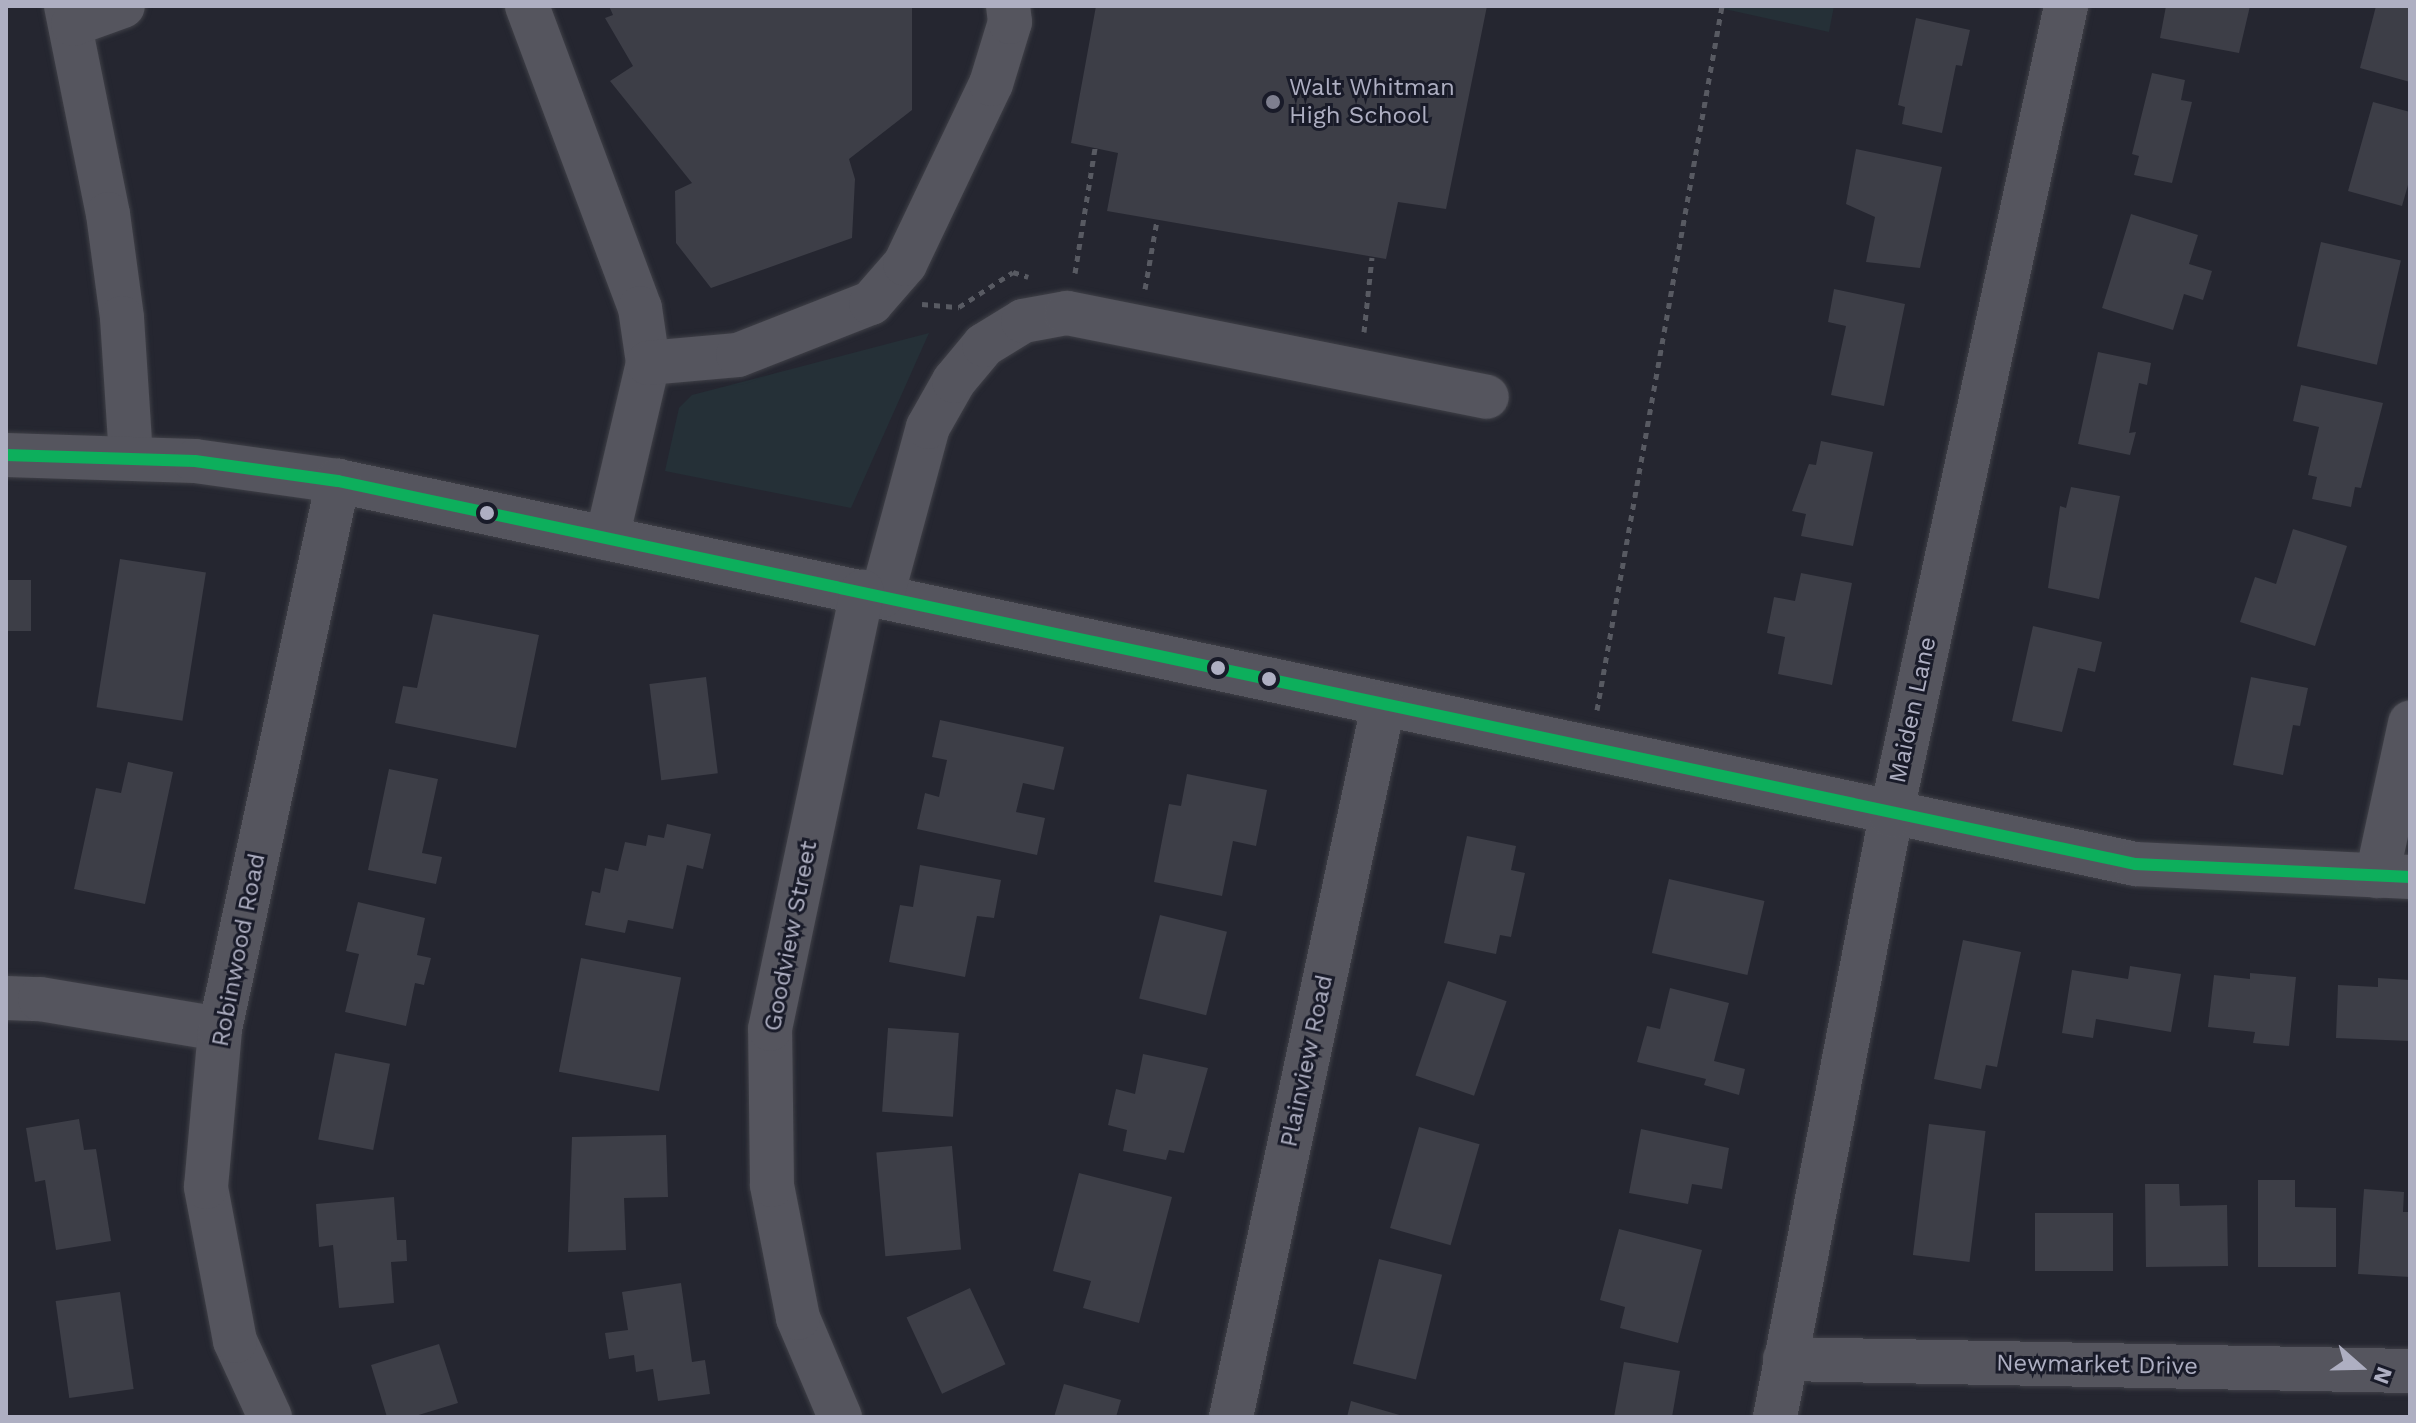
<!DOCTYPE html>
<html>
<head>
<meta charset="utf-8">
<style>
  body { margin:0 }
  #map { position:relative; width:2416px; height:1423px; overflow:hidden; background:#252630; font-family:"Work Sans",sans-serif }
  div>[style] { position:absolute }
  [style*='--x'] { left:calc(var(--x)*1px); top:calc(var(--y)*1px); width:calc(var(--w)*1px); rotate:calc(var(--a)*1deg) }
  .green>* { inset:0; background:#253037 }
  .building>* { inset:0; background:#3d3e47; transform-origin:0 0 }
  .path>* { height:5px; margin-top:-2.5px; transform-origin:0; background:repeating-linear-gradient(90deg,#585a62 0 6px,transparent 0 12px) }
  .roads { filter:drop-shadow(0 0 2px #3f4047) drop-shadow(0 0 2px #3f4047) }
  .minor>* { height:44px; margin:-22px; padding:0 22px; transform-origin:22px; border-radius:22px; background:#55555e }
  .bus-1>* { height:12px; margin:-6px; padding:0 6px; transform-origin:6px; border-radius:6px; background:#0daf5c }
  .dots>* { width:22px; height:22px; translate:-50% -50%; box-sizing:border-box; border:4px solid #191b29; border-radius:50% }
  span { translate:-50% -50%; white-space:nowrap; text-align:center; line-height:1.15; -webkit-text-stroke:6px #191b29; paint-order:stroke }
  .poi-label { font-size:24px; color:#aeafc2 }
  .left { translate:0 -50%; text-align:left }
  .street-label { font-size:24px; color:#aeafc2 }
  .frame { position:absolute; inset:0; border:8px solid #aeafc2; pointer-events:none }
  .north { position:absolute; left:2320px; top:1327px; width:80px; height:80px; -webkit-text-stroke:6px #191b29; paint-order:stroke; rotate:110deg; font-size:22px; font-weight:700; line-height:32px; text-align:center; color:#aeafc2 }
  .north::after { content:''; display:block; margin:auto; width:28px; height:36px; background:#aeafc2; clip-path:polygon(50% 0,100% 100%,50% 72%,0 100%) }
</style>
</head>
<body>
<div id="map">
  <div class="green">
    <i style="clip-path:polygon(1711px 6px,1834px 6px,1829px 32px)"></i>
    <i style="clip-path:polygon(929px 333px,851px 508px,665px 471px,679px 408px,692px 395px)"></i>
  </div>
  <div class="building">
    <i style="clip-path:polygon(609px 6px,912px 6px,912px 110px,849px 159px,855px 179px,852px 238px,711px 288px,676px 243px,675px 191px,692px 183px,610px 81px,633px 66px,605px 18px,613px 15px)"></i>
    <i style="clip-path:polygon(1096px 6px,1487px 6px,1446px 209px,1398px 202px,1386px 259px,1107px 211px,1118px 153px,1071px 143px)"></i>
    <i style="clip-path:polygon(2166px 6px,2250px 6px,2239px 53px,2160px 38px)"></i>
    <i style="clip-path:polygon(2376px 6px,2410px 6px,2410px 82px,2360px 68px)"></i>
    <i style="clip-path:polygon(1916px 18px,1970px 30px,1962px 66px,1956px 65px,1942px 133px,1902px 124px,1905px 107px,1898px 105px)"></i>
    <i style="clip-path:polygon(2152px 73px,2185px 80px,2181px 100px,2192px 102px,2172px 183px,2134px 175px,2139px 156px,2132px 154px)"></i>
    <i style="clip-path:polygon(2373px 102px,2410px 112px,2410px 178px,2402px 206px,2348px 191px)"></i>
    <i style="clip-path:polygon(1856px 149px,1942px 167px,1920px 268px,1866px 262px,1875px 217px,1846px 204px)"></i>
    <i style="clip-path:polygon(2131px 214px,2198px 235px,2189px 264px,2212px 271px,2203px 300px,2184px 294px,2173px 330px,2102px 308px)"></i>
    <i style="left:2321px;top:242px;width:82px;height:107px;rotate:13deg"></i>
    <i style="clip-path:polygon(1834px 289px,1905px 304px,1884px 406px,1831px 395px,1846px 326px,1828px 322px)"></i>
    <i style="clip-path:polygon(2098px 352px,2151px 363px,2147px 385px,2139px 383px,2129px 433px,2136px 432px,2130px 455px,2078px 444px)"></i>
    <i style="clip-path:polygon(2301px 385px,2383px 403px,2361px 488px,2355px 487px,2351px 507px,2312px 499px,2317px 477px,2308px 475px,2319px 427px,2293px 421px)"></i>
    <i style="clip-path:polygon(1821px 441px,1873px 452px,1853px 546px,1801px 536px,1806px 514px,1792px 511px,1809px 464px,1816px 465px)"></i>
    <i style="clip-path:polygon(2071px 487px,2120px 496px,2099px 599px,2048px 588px,2060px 506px,2066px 508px)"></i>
    <i style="clip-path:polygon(2293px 529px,2347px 546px,2315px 646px,2240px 622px,2255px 577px,2276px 584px)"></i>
    <i style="left:120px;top:559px;width:87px;height:150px;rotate:9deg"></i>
    <i style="clip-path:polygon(1801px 573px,1852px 583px,1832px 685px,1778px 674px,1785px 637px,1767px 633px,1774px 597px,1795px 601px)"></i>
    <i style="left:6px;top:580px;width:25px;height:51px"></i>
    <i style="clip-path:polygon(433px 614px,539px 635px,516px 748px,395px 723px,403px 686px,417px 688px)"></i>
    <i style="clip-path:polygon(2033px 626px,2102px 642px,2095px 672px,2078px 668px,2062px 732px,2012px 721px)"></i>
    <i style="left:706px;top:677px;width:97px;height:57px;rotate:83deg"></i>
    <i style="clip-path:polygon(2251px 677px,2308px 688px,2300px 726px,2293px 725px,2283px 775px,2233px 765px)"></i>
    <i style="clip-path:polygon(940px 720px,1064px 747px,1054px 790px,1023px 783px,1016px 812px,1045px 818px,1037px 855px,917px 829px,925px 793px,939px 797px,947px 760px,932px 757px)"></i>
    <i style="clip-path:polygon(128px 762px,173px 772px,145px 904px,74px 889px,96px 788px,121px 793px)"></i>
    <i style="clip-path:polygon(389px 769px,438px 779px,422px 853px,442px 857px,436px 884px,368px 870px)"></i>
    <i style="clip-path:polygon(1187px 774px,1267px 790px,1256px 846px,1233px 841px,1222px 896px,1154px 882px,1169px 804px,1181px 806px)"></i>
    <i style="clip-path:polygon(667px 824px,711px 834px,703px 869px,687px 865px,673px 929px,628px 920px,625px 933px,585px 925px,592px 891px,600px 893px,605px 868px,618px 871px,625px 842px,646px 846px,648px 835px,664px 838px)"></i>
    <i style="clip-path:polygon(1467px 836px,1516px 846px,1511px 870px,1525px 873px,1511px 937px,1500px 935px,1496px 954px,1444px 943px)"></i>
    <i style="clip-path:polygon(920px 865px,1001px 880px,994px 918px,977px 916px,965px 977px,889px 962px,900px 905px,913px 907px)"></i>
    <i style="left:1669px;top:879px;width:98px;height:76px;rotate:13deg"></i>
    <i style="clip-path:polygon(358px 902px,425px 918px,417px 955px,431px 958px,424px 985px,415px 983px,406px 1026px,345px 1012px,359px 954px,346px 951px)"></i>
    <i style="left:1160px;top:915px;width:69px;height:86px;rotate:14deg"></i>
    <i style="clip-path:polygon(1963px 940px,2021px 952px,1997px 1067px,1986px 1065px,1981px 1089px,1934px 1079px)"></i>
    <i style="left:581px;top:958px;width:102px;height:116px;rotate:11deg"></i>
    <i style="clip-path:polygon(2130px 966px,2181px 974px,2171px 1032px,2096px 1019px,2093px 1038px,2062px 1033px,2072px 970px,2128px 979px)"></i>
    <i style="clip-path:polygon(2250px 973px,2296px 977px,2289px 1046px,2253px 1043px,2255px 1032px,2208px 1027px,2214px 975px,2250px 979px)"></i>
    <i style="clip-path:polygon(2378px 978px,2410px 980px,2410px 1041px,2336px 1038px,2338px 985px,2378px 987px)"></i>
    <i style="left:1448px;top:981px;width:62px;height:100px;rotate:19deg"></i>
    <i style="clip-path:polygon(1670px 988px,1729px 1003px,1714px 1061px,1745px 1069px,1739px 1095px,1704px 1085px,1706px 1079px,1637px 1062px,1647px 1026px,1660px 1029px)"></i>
    <i style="left:888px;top:1028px;width:71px;height:84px;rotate:4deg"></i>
    <i style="left:335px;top:1053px;width:56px;height:88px;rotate:11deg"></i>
    <i style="clip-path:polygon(1143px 1054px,1208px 1068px,1184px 1153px,1169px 1150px,1166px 1160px,1123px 1151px,1127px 1130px,1108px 1125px,1116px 1089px,1135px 1094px)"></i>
    <i style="clip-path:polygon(79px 1119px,84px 1150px,96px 1149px,111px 1241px,56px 1250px,45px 1180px,35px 1182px,26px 1128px)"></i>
    <i style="left:1929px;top:1124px;width:57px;height:132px;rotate:7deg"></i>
    <i style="left:1419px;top:1127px;width:63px;height:105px;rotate:16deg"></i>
    <i style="clip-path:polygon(1641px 1129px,1729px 1148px,1722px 1189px,1692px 1184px,1688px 1204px,1629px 1193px)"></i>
    <i style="clip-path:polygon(666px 1135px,668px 1197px,624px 1198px,626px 1250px,568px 1252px,572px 1137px)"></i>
    <i style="left:952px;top:1146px;width:104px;height:76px;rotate:85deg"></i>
    <i style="clip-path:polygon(1079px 1173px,1172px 1197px,1139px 1323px,1083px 1308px,1091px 1281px,1053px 1271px)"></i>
    <i style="clip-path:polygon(2258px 1180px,2295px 1180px,2295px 1207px,2336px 1208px,2336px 1267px,2258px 1267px)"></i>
    <i style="clip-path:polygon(2145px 1184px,2179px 1184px,2180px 1206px,2227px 1205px,2228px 1266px,2146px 1267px)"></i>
    <i style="clip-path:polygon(2364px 1189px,2404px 1192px,2403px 1212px,2410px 1212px,2410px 1277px,2358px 1274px)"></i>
    <i style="clip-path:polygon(394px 1197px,397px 1240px,406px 1240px,407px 1261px,391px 1262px,394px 1303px,339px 1308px,333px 1245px,319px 1247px,316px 1204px)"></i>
    <i style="left:2113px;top:1213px;width:58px;height:78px;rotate:90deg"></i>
    <i style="clip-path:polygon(1619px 1229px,1702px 1250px,1678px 1343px,1620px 1328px,1625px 1307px,1600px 1300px)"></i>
    <i style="left:1379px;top:1259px;width:65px;height:108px;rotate:14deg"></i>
    <i style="clip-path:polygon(681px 1283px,692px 1362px,705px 1360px,710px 1394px,658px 1401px,653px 1369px,636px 1372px,634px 1355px,609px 1359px,605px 1333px,628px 1330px,622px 1292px)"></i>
    <i style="left:970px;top:1288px;width:84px;height:70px;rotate:65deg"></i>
    <i style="left:120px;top:1292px;width:98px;height:65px;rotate:82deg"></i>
    <i style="clip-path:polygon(439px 1344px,458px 1403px,412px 1417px,387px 1417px,371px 1365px)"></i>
    <i style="clip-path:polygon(1624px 1362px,1680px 1371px,1672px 1417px,1614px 1417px)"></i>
    <i style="clip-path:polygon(1064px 1384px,1121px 1400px,1116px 1417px,1054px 1417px)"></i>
    <i style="clip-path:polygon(1351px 1401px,1403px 1416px,1402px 1417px,1347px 1417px)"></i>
  </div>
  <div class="path">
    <i style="--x:1075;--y:273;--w:127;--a:-80.9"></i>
    <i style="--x:1145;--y:289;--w:70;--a:-80.1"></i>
    <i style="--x:922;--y:304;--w:37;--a:5"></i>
    <i style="--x:959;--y:307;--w:64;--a:-32.9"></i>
    <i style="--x:1013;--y:272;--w:16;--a:18"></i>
    <i style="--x:1364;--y:332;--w:75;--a:-83.9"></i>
    <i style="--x:1597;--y:710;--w:715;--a:-79.93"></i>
  </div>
  <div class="roads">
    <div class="minor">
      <i style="--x:66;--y:6;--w:212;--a:78.6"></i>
      <i style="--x:108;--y:214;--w:105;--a:82.3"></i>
      <i style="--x:122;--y:318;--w:139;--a:86.3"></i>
      <i style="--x:527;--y:6;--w:322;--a:69.5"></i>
      <i style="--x:640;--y:308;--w:56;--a:81.7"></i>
      <i style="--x:648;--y:363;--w:180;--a:103.2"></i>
      <i style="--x:73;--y:24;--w:53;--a:-19.8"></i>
      <i style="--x:648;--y:363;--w:90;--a:-5.1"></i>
      <i style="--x:738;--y:355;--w:143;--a:-21.4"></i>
      <i style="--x:871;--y:303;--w:52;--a:-48.9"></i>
      <i style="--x:905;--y:264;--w:199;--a:-64.5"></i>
      <i style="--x:991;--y:84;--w:65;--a:-73"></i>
      <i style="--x:1010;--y:22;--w:16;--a:-97"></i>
      <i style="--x:6;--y:455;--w:189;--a:1.8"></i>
      <i style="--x:195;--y:461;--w:144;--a:8"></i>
      <i style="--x:338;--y:481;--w:1838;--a:12.03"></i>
      <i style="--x:2136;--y:864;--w:274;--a:2.7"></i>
      <i style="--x:882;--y:596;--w:175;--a:-74.8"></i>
      <i style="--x:928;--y:427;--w:53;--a:-60.5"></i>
      <i style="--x:954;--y:381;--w:47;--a:-50.2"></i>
      <i style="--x:984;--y:345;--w:46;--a:-31.6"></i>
      <i style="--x:1023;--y:321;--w:45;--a:-10.3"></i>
      <i style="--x:1067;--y:313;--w:428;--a:11.3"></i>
      <i style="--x:2377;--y:876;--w:157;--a:-77.8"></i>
      <i style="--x:6;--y:998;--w:34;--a:2"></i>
      <i style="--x:40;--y:999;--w:182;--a:9.5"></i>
      <i style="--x:1785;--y:1359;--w:625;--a:1.1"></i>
      <i style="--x:270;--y:1417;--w:84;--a:-114.7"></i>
      <i style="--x:235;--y:1341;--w:157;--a:-100.7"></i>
      <i style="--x:206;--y:1187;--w:159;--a:-84.9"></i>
      <i style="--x:220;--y:1029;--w:561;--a:-77.85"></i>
      <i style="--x:840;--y:1417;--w:108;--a:-113"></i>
      <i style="--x:798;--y:1318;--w:136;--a:-101.1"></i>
      <i style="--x:772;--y:1185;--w:156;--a:-90.7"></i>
      <i style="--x:770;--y:1029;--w:447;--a:-78.1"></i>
      <i style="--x:1231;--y:1417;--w:727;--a:-77.93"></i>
      <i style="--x:1775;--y:1417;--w:613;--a:-79.09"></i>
      <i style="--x:1891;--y:815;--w:828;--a:-77.79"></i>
    </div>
  </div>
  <div class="bus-1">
    <i style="--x:6;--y:455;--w:189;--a:1.8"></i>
    <i style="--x:195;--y:461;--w:144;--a:8"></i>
    <i style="--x:338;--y:481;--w:1838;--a:12.03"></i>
    <i style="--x:2136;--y:864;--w:274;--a:2.7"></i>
  </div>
  <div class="dots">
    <i style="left:1273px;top:102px;background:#7e7f8f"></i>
    <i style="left:487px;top:513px;background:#aeafc2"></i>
    <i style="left:1218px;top:668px;background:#aeafc2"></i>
    <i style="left:1269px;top:679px;background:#aeafc2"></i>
  </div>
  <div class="poi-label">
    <span class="left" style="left:1289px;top:102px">Walt Whitman<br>High School</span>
  </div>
  <div class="street-label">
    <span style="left:1913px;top:710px;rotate:-78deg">Maiden Lane</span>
    <span style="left:791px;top:936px;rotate:-79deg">Goodview Street</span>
    <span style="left:239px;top:950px;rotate:-79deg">Robinwood Road</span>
    <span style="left:1307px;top:1061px;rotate:-78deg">Plainview Road</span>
    <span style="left:2097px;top:1365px;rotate:1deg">Newmarket Drive</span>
  </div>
  <div class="frame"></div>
  <div class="north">N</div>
</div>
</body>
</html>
